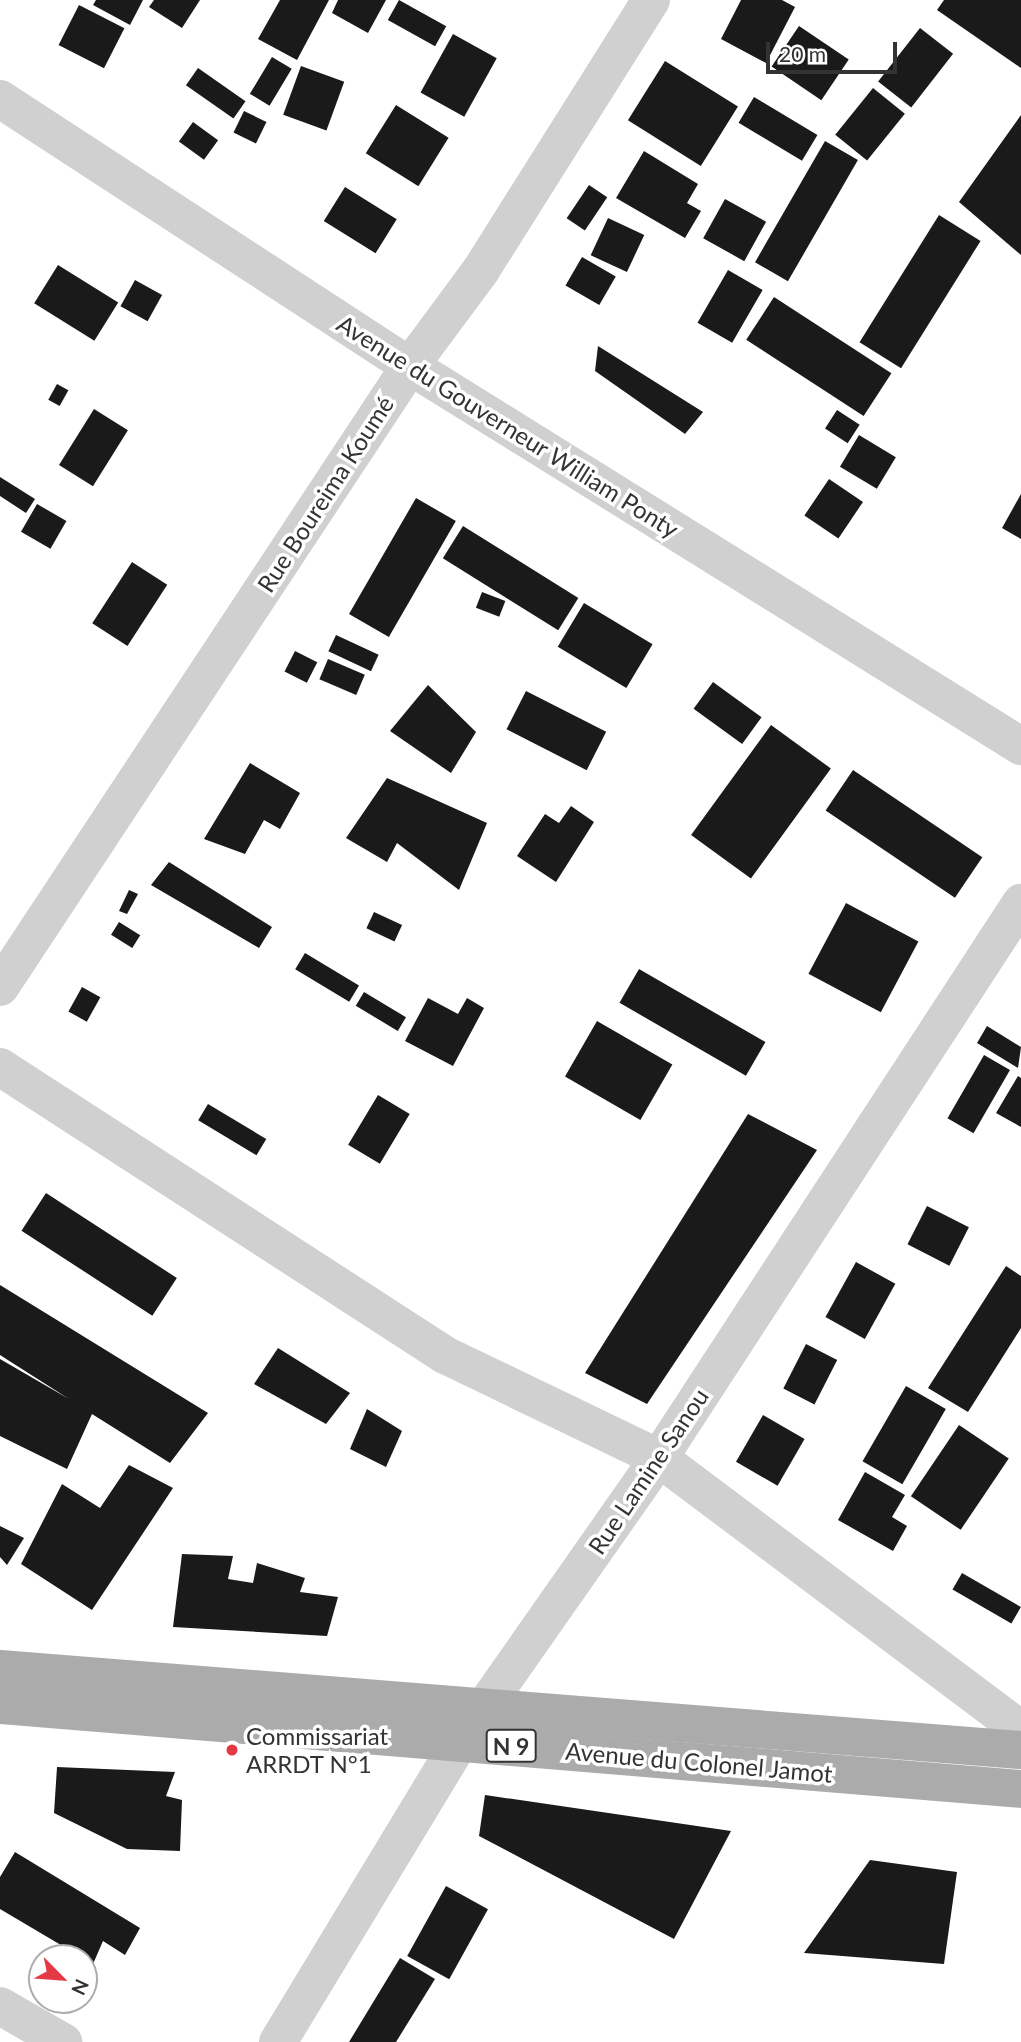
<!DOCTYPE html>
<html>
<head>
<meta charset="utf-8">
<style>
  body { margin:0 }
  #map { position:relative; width:1021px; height:2042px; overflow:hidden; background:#fff; font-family:Lato,sans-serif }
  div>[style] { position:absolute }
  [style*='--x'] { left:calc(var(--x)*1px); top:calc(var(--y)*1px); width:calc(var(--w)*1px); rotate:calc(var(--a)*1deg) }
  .building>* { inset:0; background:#1a1a1a; transform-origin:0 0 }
  .minor>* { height:38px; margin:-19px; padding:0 19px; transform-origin:19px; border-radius:19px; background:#d0d0d0 }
  .major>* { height:38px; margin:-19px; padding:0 19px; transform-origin:19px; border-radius:19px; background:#ababab }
  .dots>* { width:19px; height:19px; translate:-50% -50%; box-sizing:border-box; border:4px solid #fff; border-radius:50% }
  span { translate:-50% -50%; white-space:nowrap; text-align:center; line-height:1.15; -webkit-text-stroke:7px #fff; paint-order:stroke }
  .shield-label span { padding:2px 5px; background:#fff; border:2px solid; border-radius:5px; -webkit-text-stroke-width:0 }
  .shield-label { font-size:23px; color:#333; font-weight:700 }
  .street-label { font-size:24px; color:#333 }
  .poi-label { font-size:24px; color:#333 }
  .left { translate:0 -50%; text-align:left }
  .north { position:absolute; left:28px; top:1944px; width:70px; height:70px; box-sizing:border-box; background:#fff; border:2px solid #adadad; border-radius:50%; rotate:115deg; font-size:19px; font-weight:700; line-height:28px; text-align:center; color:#333 }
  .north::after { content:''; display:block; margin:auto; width:24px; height:32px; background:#e63946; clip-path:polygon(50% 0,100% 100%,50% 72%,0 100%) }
  .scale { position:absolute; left:766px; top:42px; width:131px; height:32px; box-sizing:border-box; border:4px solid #333; border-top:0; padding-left:9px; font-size:21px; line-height:24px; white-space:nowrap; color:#333; -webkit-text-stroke:5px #fff; paint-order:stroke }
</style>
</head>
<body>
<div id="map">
  <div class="building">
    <i style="clip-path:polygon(96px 0,143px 0,130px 25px,93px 5px)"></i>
    <i style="clip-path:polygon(154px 0,200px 0,182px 28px,149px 7px)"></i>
    <i style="clip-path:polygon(280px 0,329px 0,297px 60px,258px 39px)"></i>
    <i style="clip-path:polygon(338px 0,386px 0,368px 33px,332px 13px)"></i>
    <i style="left:399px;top:0;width:54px;height:23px;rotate:29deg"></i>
    <i style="clip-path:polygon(741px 0,782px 0,795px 7px,766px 63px,721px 39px)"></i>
    <i style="clip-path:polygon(944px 0,1021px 0,1021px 68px,937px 10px)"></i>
    <i style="left:79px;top:5px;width:51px;height:45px;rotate:27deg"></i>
    <i style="left:799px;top:26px;width:60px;height:49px;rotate:34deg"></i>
    <i style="left:920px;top:28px;width:42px;height:68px;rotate:38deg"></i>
    <i style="left:453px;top:34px;width:50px;height:67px;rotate:29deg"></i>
    <i style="left:272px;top:57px;width:23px;height:43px;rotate:31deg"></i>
    <i style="left:665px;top:61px;width:86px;height:70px;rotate:32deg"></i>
    <i style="left:301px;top:66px;width:46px;height:52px;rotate:20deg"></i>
    <i style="left:198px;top:68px;width:58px;height:21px;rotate:35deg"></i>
    <i style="left:873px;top:88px;width:41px;height:60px;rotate:39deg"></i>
    <i style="left:754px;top:97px;width:74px;height:30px;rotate:31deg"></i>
    <i style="left:396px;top:105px;width:62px;height:57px;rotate:32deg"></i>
    <i style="left:244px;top:111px;width:25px;height:24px;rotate:26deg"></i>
    <i style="clip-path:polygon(1021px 115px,1021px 255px,959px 202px)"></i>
    <i style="left:193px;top:122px;width:31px;height:24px;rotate:36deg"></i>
    <i style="left:825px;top:141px;width:38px;height:140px;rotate:30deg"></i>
    <i style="clip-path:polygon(644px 151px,698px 184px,687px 203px,701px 211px,685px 238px,616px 198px)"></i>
    <i style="left:589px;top:185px;width:22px;height:40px;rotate:34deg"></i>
    <i style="left:345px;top:187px;width:61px;height:40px;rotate:32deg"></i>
    <i style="left:725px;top:199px;width:47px;height:45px;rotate:29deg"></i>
    <i style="left:939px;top:215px;width:49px;height:150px;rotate:32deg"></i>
    <i style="left:608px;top:218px;width:40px;height:41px;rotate:25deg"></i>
    <i style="left:582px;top:257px;width:39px;height:33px;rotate:30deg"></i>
    <i style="left:58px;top:265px;width:71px;height:45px;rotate:32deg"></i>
    <i style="left:728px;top:270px;width:40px;height:61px;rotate:30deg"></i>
    <i style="left:135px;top:280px;width:31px;height:30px;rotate:29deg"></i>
    <i style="left:774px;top:297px;width:140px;height:51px;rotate:33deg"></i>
    <i style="clip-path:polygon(598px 346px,703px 412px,685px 434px,595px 371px)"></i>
    <i style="left:57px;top:384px;width:13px;height:18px;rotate:29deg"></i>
    <i style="left:94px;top:409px;width:40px;height:66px;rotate:32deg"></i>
    <i style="left:837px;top:410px;width:27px;height:22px;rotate:33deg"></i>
    <i style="left:859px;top:435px;width:43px;height:37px;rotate:31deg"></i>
    <i style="clip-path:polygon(0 477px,35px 499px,26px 513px,0 496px)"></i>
    <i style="left:829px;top:479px;width:41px;height:44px;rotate:34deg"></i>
    <i style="clip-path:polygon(1021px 494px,1021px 539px,1002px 528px)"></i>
    <i style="left:416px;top:498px;width:46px;height:134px;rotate:30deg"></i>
    <i style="left:37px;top:504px;width:34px;height:32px;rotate:30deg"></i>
    <i style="left:463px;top:526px;width:136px;height:38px;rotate:32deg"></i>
    <i style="left:132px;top:562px;width:42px;height:73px;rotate:33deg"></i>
    <i style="left:482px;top:592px;width:25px;height:17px;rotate:21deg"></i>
    <i style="left:584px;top:603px;width:80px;height:51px;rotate:31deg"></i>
    <i style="left:336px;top:635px;width:47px;height:18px;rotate:25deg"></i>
    <i style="left:295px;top:651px;width:25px;height:23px;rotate:27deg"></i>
    <i style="left:328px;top:659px;width:40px;height:22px;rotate:23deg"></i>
    <i style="left:713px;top:682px;width:60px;height:33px;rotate:36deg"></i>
    <i style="clip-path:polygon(428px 685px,476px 732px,451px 773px,390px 731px)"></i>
    <i style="left:526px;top:691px;width:90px;height:43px;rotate:27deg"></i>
    <i style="left:771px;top:725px;width:74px;height:136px;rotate:36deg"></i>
    <i style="clip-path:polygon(250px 763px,300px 793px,280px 829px,264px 820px,245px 854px,204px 839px)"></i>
    <i style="left:853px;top:770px;width:156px;height:49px;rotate:34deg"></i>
    <i style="clip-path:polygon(387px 778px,487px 823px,459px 890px,397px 843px,387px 862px,346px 838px)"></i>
    <i style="clip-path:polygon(571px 806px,594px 822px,556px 882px,517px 856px,545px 814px,559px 823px)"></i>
    <i style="clip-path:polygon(169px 862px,272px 927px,259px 948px,151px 885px)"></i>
    <i style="clip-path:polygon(129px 890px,138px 894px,127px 914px,119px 911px)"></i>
    <i style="left:846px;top:903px;width:82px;height:80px;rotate:28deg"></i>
    <i style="left:374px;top:912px;width:31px;height:18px;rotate:25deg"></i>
    <i style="left:119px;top:922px;width:25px;height:15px;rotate:32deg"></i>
    <i style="left:305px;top:953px;width:63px;height:19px;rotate:31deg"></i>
    <i style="left:639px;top:969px;width:146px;height:39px;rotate:30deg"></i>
    <i style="left:82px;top:987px;width:21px;height:28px;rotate:29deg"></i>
    <i style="left:364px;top:992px;width:49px;height:16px;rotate:31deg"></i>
    <i style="clip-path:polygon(428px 998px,458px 1014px,467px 998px,484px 1008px,453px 1066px,405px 1041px)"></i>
    <i style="left:597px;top:1021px;width:87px;height:64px;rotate:30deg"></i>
    <i style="clip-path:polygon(987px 1026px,1021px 1047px,1018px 1068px,977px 1043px)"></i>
    <i style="left:984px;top:1055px;width:30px;height:73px;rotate:30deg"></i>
    <i style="clip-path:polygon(1018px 1076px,1021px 1078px,1021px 1127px,996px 1113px)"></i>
    <i style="left:378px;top:1095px;width:37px;height:58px;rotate:31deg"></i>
    <i style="left:208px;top:1104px;width:68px;height:19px;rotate:31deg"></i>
    <i style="clip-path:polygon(748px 1114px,817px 1150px,647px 1404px,585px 1373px)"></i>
    <i style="left:46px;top:1193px;width:156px;height:45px;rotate:33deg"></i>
    <i style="left:927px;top:1206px;width:47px;height:43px;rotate:27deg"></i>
    <i style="left:856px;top:1262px;width:45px;height:63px;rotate:29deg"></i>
    <i style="clip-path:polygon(1006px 1266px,1021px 1276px,1021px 1328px,968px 1412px,928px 1388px)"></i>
    <i style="clip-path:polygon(0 1285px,208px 1413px,170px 1463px,92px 1414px,67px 1469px,0 1436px,0 1359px,69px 1399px,0 1355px)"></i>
    <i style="left:806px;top:1344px;width:35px;height:50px;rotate:27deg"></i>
    <i style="clip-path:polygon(278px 1348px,350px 1393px,326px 1424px,254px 1384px)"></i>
    <i style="left:906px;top:1386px;width:46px;height:87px;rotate:30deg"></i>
    <i style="clip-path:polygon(367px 1409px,402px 1431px,386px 1467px,350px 1449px)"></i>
    <i style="left:763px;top:1415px;width:48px;height:54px;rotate:30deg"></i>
    <i style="left:959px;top:1425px;width:60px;height:86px;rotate:34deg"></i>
    <i style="clip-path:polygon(129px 1465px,173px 1488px,92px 1610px,21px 1564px,62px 1484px,100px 1508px)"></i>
    <i style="clip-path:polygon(865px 1472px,905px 1495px,892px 1517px,907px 1526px,893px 1551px,838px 1520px)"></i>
    <i style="clip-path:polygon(0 1526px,24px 1538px,7px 1565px,0 1557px)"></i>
    <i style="clip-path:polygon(182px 1554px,233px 1556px,228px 1579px,253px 1583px,257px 1563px,305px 1578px,300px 1592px,338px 1597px,327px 1636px,173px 1627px)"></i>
    <i style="left:962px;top:1573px;width:68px;height:19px;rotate:30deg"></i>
    <i style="clip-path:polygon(57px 1767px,175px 1772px,166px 1796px,182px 1800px,180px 1851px,127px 1849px,54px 1813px)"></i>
    <i style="clip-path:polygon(485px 1795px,731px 1831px,674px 1939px,479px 1836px)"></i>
    <i style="clip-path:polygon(15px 1852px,140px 1928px,125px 1955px,103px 1941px,93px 1964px,0 1909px,0 1877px)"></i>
    <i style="clip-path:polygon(870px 1860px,957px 1872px,944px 1964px,804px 1953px)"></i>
    <i style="left:446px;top:1886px;width:48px;height:80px;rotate:29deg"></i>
    <i style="clip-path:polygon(400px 1958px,435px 1979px,396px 2042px,349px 2042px)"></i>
  </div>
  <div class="minor">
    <i style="--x:0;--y:99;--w:489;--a:33.1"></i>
    <i style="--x:410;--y:366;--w:720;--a:31.88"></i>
    <i style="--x:0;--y:987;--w:744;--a:-56.57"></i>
    <i style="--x:410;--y:366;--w:119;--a:-53.5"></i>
    <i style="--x:481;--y:270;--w:319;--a:-57.8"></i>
    <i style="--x:0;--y:1067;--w:530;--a:32.91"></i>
    <i style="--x:445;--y:1355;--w:237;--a:25.7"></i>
    <i style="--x:659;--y:1458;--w:453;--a:36.9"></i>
    <i style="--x:0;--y:2006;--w:73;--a:29.7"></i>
    <i style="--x:278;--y:2042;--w:351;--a:-58.8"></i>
    <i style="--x:460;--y:1742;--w:347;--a:-55"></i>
    <i style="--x:659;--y:1458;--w:663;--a:-56.89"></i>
  </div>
  <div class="major">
    <i style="--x:0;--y:1669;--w:1024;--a:4.54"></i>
    <i style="--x:0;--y:1705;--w:1024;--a:4.7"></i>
  </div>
  <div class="dots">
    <i style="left:232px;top:1750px;background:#e63946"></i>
  </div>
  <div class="shield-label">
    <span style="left:511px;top:1746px">N 9</span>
  </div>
  <div class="street-label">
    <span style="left:508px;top:426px;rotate:32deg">Avenue du Gouverneur William Ponty</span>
    <span style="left:325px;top:494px;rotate:-57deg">Rue Boureima Koumé</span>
    <span style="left:648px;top:1471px;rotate:-56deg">Rue Lamine Sanou</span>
    <span style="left:699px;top:1762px;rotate:5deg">Avenue du Colonel Jamot</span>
  </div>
  <div class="poi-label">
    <span class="left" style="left:246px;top:1750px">Commissariat<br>ARRDT N°1</span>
  </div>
  <div class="north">N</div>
  <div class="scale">20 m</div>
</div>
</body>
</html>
